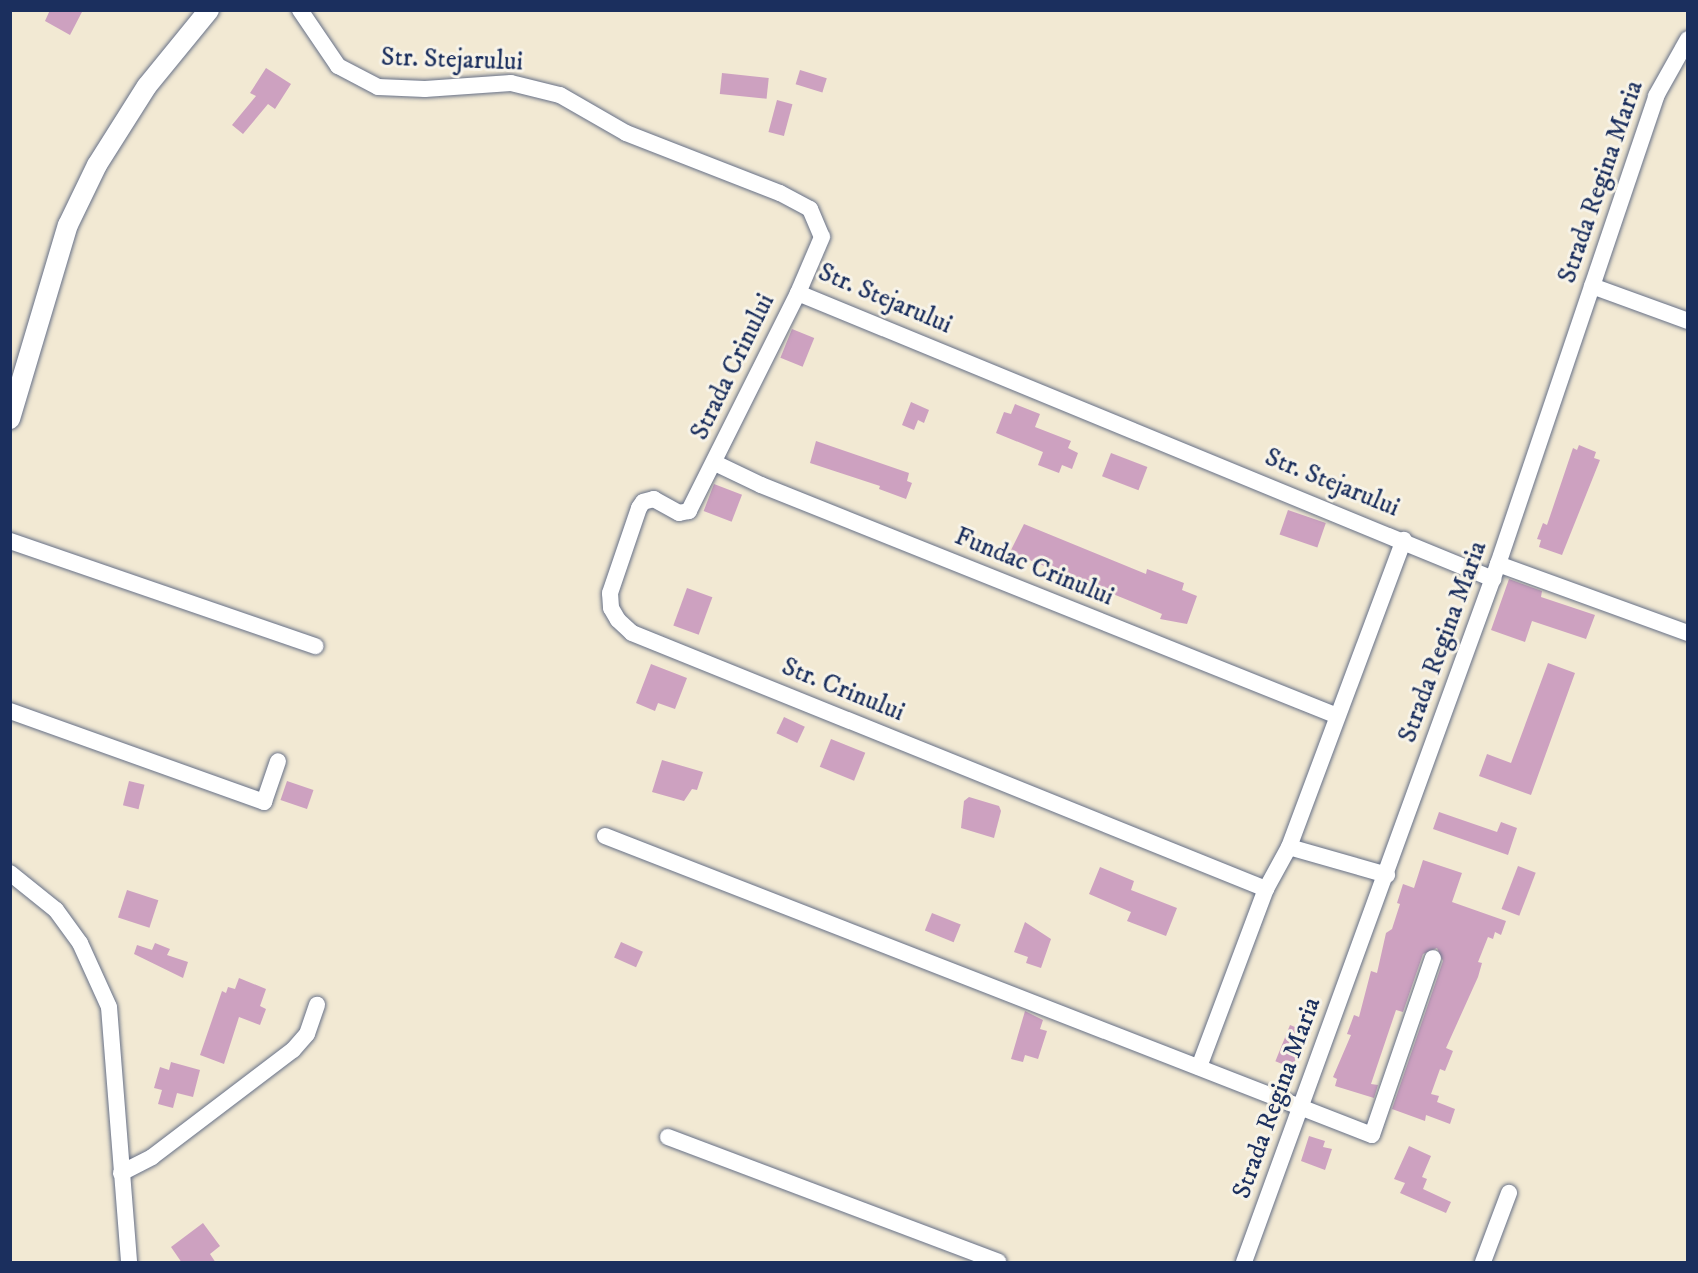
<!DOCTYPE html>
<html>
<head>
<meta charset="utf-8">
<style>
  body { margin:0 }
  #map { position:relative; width:1698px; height:1273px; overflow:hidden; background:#f2e9d3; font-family:"IM FELL DW Pica",serif }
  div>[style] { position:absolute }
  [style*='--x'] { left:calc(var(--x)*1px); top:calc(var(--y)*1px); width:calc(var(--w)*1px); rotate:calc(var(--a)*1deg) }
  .building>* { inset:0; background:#cda1c0; transform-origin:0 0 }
  .roads { filter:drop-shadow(0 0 2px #667087) drop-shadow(0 0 2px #667087) }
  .minor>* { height:16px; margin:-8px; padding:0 8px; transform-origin:8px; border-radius:8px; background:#fff }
  .tertiary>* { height:20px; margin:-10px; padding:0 10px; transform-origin:10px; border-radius:10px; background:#fff }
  span { translate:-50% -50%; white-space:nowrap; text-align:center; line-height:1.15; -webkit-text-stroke:6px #f7f3e8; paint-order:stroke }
  .street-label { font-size:26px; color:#1b2f5e }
  .frame { position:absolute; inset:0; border:12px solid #1b2f5e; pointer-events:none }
</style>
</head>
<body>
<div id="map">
  <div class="building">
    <i style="clip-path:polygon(50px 10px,83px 10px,70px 35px,45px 21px)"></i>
    <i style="clip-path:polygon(266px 68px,291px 84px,275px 109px,268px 104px,243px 134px,232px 125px,256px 96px,250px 93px)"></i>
    <i style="left:800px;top:70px;width:28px;height:15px;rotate:17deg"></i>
    <i style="left:722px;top:73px;width:47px;height:21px;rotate:6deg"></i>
    <i style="left:777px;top:100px;width:16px;height:33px;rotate:15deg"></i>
    <i style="left:792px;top:329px;width:24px;height:31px;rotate:22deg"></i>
    <i style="clip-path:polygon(911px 402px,929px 410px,924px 423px,918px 420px,914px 430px,902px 425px)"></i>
    <i style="clip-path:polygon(1015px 404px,1040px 414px,1035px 427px,1071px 441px,1068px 448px,1078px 453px,1072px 469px,1062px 465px,1059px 473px,1038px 465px,1043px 452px,996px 433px,1004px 412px,1011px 414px)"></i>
    <i style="clip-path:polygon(816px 441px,909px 473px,907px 481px,912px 483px,906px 499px,879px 489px,880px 486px,810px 463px)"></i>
    <i style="clip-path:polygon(1579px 445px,1596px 452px,1594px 458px,1600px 460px,1562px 555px,1539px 547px,1541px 540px,1537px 539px,1543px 523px,1547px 525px,1573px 448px,1577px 450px)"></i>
    <i style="left:1111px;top:453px;width:39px;height:25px;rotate:21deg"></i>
    <i style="left:714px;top:484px;width:30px;height:29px;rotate:21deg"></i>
    <i style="left:1288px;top:510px;width:40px;height:26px;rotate:19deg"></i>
    <i style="clip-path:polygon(1024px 524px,1146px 574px,1147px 569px,1184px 583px,1182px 590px,1197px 596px,1187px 624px,1160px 619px,1162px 614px,1010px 552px)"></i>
    <i style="clip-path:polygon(1509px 579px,1542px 591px,1541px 597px,1595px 615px,1586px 639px,1532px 621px,1525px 642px,1491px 630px)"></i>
    <i style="left:687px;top:588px;width:27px;height:40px;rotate:20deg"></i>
    <i style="clip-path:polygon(1548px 663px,1575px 673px,1531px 795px,1479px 776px,1487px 754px,1511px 763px)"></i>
    <i style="clip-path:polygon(651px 664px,687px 678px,675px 709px,658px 703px,655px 711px,636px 703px)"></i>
    <i style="left:784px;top:717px;width:23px;height:18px;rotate:25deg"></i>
    <i style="left:831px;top:739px;width:37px;height:30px;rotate:22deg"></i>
    <i style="clip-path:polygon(662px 760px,703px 772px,697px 790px,692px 789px,684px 801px,652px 792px)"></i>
    <i style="left:129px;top:781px;width:16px;height:25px;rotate:14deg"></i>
    <i style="left:287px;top:781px;width:28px;height:20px;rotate:19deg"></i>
    <i style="clip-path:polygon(969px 797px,999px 806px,1001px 811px,994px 838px,961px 828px,964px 801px)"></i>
    <i style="clip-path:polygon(1439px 812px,1497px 832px,1501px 822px,1517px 828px,1508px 855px,1433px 829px)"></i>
    <i style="clip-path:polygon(1423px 860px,1462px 873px,1452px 902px,1506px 921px,1501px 935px,1495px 932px,1493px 939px,1488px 937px,1478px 962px,1482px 963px,1478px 977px,1446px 1048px,1453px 1051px,1445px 1071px,1440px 1069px,1431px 1094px,1439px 1096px,1437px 1102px,1455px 1109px,1450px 1124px,1426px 1115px,1425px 1121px,1392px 1109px,1443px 961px,1437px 948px,1423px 954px,1403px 1012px,1396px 1010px,1371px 1084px,1378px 1085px,1374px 1098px,1335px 1086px,1337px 1079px,1333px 1077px,1351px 1035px,1347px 1034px,1354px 1015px,1359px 1017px,1371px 971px,1377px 973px,1386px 933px,1392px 929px,1400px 904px,1397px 903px,1403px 884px,1414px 888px)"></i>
    <i style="left:1518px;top:866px;width:19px;height:46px;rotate:21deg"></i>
    <i style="clip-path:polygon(1100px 867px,1134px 881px,1131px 890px,1177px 908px,1166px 936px,1127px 921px,1131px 912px,1089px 894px)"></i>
    <i style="left:127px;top:890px;width:33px;height:29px;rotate:18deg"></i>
    <i style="left:932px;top:913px;width:31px;height:19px;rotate:22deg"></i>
    <i style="clip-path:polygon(1025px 922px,1051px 939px,1041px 968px,1026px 963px,1028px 957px,1014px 952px)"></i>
    <i style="left:621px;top:942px;width:24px;height:17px;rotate:24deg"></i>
    <i style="clip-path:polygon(155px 943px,170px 949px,167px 955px,188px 962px,183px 978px,134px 954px,137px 945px,152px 950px)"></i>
    <i style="clip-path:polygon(239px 978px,266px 989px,260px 1006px,266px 1009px,260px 1025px,239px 1017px,224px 1064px,200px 1055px,222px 991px,226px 993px,228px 987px,235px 989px)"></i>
    <i style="clip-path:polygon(1025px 1011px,1043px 1020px,1040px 1029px,1047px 1031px,1038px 1059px,1025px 1055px,1023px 1062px,1011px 1059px)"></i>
    <i style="left:1290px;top:1025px;width:18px;height:39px;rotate:22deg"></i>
    <i style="clip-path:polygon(171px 1062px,200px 1070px,193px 1097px,177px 1093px,173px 1108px,158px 1104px,162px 1090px,154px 1088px,160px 1067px,169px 1070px)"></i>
    <i style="clip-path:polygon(1309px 1136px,1325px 1141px,1323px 1147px,1332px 1149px,1325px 1170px,1301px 1161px)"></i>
    <i style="clip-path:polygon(1409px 1146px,1431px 1156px,1422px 1177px,1427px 1179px,1423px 1189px,1451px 1202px,1446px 1213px,1400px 1193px,1405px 1183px,1394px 1179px)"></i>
    <i style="clip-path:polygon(203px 1223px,220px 1246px,210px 1254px,216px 1263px,182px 1263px,171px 1247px)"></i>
  </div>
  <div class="roads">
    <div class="minor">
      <i style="--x:300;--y:10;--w:68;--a:55.8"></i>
      <i style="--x:338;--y:66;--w:45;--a:27.7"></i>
      <i style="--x:378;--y:87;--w:47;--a:2.4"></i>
      <i style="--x:425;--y:89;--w:86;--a:-4"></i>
      <i style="--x:511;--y:83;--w:50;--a:13.8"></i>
      <i style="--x:560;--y:95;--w:76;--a:29.9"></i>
      <i style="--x:626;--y:133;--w:165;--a:21.3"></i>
      <i style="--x:780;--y:193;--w:34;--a:28"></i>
      <i style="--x:810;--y:209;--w:30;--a:67"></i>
      <i style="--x:822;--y:237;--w:61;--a:113.2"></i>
      <i style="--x:798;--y:293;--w:752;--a:22.37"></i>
      <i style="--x:1592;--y:286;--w:102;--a:20"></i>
      <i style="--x:798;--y:293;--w:244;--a:116.6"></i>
      <i style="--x:689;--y:511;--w:10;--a:169"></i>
      <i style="--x:679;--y:513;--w:29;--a:-151"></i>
      <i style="--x:654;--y:499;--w:11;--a:165"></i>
      <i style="--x:643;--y:502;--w:7;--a:124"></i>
      <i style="--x:639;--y:508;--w:90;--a:108.8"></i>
      <i style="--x:610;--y:593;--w:15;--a:86"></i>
      <i style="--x:611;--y:608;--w:14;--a:60"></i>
      <i style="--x:618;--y:620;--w:19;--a:43"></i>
      <i style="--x:632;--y:633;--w:684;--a:21.99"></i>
      <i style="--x:715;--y:463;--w:51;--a:25.6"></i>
      <i style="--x:761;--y:485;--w:618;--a:21.84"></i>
      <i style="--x:10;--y:541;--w:323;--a:19"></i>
      <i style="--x:1498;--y:564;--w:202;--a:20"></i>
      <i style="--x:10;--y:711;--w:270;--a:19.7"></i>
      <i style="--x:264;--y:802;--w:43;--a:-71.1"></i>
      <i style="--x:605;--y:836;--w:823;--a:21.3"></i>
      <i style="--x:1372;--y:1135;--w:187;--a:-71"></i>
      <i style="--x:1289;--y:847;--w:102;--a:15.9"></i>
      <i style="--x:10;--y:873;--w:59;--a:38.8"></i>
      <i style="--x:56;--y:910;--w:41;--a:54"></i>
      <i style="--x:80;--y:943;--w:70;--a:65.6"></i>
      <i style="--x:109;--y:1007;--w:256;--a:85.5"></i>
      <i style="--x:1199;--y:1067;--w:190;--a:-69.4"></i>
      <i style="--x:1266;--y:889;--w:48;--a:-61.3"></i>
      <i style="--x:1289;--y:847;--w:328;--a:-69.5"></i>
      <i style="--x:668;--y:1137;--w:353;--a:20.7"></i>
      <i style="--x:121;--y:1173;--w:35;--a:-27"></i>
      <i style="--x:152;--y:1157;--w:177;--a:-37.2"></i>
      <i style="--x:293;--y:1050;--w:21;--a:-49"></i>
      <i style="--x:307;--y:1034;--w:31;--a:-71"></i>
      <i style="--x:1244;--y:1262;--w:743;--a:-70"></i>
      <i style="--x:1498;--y:564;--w:494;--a:-71.3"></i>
      <i style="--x:1656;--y:96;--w:65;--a:-60.7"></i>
      <i style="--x:1483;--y:1262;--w:74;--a:-69.4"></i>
    </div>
    <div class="tertiary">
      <i style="--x:10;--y:419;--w:202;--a:-73.4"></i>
      <i style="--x:68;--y:225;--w:67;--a:-64.2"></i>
      <i style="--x:97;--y:165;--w:93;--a:-57.7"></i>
      <i style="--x:147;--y:86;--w:98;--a:-50.8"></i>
    </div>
  </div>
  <div class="street-label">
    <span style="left:452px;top:60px;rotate:2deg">Str. Stejarului</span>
    <span style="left:1601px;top:182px;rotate:-71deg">Strada Regina Maria</span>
    <span style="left:885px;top:299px;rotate:23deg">Str. Stejarului</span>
    <span style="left:733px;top:367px;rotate:-64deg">Strada Crinului</span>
    <span style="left:1332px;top:483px;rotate:22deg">Str. Stejarului</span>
    <span style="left:1034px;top:567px;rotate:22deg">Fundac Crinului</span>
    <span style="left:1443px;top:642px;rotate:-70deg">Strada Regina Maria</span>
    <span style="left:843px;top:690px;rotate:22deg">Str. Crinului</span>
    <span style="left:1277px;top:1098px;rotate:-70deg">Strada Regina Maria</span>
  </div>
  <div class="frame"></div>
</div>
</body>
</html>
